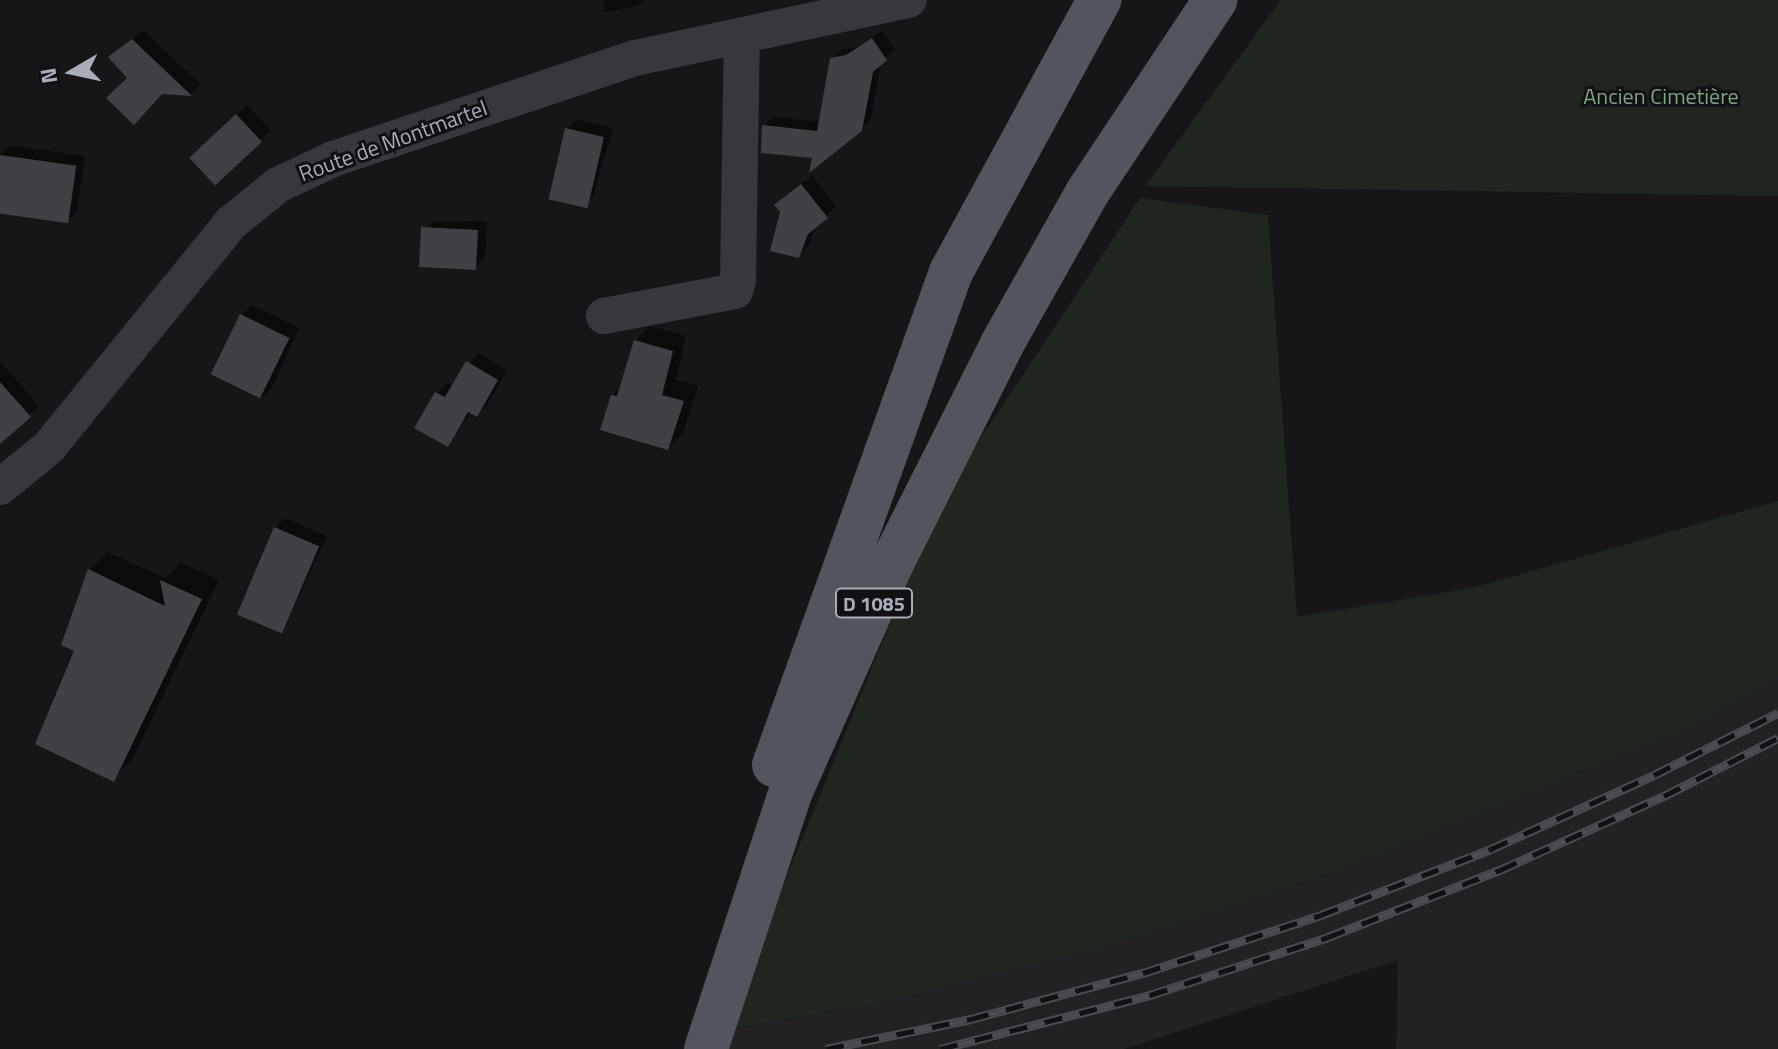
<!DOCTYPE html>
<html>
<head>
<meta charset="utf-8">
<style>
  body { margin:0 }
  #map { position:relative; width:1778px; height:1049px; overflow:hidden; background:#161618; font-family:"Titillium Web",sans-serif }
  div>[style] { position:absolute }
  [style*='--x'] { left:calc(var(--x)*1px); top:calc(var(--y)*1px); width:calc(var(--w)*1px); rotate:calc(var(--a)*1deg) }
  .built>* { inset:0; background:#222225 }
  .green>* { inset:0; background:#1e261f }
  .shadow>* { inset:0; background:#0007; transform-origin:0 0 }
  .building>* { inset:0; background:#404145; transform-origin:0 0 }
  .minor>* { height:36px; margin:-18px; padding:0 18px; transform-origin:18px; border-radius:18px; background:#37383d }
  .primary>* { height:44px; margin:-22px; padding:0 22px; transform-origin:22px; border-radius:22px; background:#53555c }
  .rail>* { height:9px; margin-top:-4.5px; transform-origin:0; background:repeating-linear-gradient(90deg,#111113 0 18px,#4a4c52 0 36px); box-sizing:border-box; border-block:2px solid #4a4c52 }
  span { translate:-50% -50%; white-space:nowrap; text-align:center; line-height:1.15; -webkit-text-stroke:6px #111113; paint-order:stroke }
  .shield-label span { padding:2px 6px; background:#111113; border:2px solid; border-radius:6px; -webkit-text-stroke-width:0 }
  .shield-label { font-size:20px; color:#a8adb8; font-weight:700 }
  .park-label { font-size:22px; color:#7fa381 }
  .street-label { font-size:22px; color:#a8adb8 }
  .north { position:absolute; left:32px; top:32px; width:80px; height:80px; -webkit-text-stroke:6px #111113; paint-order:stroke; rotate:261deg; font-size:22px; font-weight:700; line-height:32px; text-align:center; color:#a8adb8 }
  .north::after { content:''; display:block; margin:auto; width:28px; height:36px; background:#a8adb8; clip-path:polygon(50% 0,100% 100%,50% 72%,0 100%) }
</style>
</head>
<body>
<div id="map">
  <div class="built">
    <i style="clip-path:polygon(1778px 678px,1778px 1049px,1396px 1049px,1398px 960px,1124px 1049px,727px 1049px,732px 1029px,895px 1000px,1093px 950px,1323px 876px,1684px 729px)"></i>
  </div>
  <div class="green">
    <i style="clip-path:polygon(1281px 0,1778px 0,1778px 196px,1145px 186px)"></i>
    <i style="clip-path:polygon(1140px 198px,1268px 215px,1297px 617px,1472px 588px,1778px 501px,1778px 678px,1684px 729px,1323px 876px,1093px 950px,895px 1000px,732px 1029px,785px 881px,941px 498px)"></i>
  </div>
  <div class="shadow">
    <i style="clip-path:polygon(603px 0,644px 0,637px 6px,605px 12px)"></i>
    <i style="clip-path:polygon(143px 30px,201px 85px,191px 94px,162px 92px,129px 78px,121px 48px)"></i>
    <i style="clip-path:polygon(882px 31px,895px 49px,881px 62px,871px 119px,861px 129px,814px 157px,764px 126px,773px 117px,821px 122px,832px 59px,842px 49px,858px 47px)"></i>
    <i style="left:247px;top:105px;width:35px;height:76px;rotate:47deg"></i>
    <i style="clip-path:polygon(577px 119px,613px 128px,593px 197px,583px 207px,567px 129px)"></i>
    <i style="clip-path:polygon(10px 145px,85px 156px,77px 211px,67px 221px,0 211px,0 155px)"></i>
    <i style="clip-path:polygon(812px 175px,836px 207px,816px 225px,809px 245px,799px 255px,777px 205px)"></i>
    <i style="clip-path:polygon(487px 221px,485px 257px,475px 268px,423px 233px,433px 222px)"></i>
    <i style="clip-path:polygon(252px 305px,299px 328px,272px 388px,262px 398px,242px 315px)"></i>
    <i style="clip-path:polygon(650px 326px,686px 336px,676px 380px,698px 386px,683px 433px,668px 448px,612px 396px,622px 386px,635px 341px)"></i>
    <i style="clip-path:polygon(478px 353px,507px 370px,487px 405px,477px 415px,471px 412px,447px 444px,417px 427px,437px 393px,447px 383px,454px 387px)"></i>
    <i style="clip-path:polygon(0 361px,39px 406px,0 442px)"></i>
    <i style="clip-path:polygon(285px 518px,327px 536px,286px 624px,276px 634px,275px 528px)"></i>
    <i style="clip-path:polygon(108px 552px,165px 578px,181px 563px,219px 580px,132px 760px,113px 779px,76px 650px,90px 570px)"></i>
  </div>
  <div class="building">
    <i style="clip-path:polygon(872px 38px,887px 60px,873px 72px,862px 131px,809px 173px,812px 158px,761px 153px,762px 125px,817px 131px,830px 58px,846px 55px)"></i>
    <i style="clip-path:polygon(132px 39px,192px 96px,162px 94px,134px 125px,106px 98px,127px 78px,108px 57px)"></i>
    <i style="left:236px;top:114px;width:38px;height:64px;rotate:47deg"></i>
    <i style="left:565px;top:128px;width:40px;height:73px;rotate:13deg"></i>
    <i style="left:0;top:155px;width:77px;height:58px;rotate:8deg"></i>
    <i style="clip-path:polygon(801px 184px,828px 218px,808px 234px,799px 258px,770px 251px,780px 212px,774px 205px)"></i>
    <i style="left:478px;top:230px;width:40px;height:57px;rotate:93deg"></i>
    <i style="left:240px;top:314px;width:55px;height:67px;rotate:26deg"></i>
    <i style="clip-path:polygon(634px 340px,673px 351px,662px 395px,684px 401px,668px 450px,600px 430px,611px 395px,617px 396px)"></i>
    <i style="clip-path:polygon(466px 361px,498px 380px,477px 417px,468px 412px,448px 447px,414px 428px,435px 392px,445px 397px)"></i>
    <i style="clip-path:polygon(0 382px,31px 417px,0 444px)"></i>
    <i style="left:274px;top:527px;width:49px;height:95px;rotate:23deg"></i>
    <i style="clip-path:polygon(88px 569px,165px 606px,160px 580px,202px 599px,114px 782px,35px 744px,74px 651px,61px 645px)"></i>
  </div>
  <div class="minor">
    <i style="--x:604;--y:316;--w:133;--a:-10.8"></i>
    <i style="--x:735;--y:291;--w:11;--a:-75"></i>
    <i style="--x:738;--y:280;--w:244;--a:-89.1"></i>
    <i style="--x:0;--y:487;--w:63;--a:-39.2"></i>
    <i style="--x:49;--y:447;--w:289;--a:-50.9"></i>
    <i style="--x:231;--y:223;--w:60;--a:-39"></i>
    <i style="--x:278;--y:185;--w:61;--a:-25.3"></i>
    <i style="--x:333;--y:159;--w:318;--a:-18.5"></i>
    <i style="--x:635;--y:58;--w:280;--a:-12"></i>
  </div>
  <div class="primary">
    <i style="--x:774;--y:765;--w:524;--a:-70.25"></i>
    <i style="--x:951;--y:272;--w:310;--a:-61.4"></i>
    <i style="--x:706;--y:1049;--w:272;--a:-71.8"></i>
    <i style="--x:791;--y:791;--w:247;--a:-66.1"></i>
    <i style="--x:891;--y:565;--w:247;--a:-63.3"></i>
    <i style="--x:1002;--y:344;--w:173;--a:-60.6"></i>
    <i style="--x:1087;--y:193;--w:232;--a:-56.4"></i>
  </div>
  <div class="rail">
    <i style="--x:826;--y:1049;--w:148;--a:-11.7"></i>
    <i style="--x:971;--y:1019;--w:178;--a:-15"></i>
    <i style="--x:1143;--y:973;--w:187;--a:-18"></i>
    <i style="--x:1321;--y:915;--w:182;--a:-21.2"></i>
    <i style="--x:1491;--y:849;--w:179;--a:-24.4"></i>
    <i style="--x:1654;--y:775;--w:139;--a:-26.6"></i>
    <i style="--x:940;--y:1049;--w:217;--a:-14.4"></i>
    <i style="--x:1150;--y:995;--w:187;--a:-18"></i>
    <i style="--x:1328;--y:937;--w:185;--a:-21.3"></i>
    <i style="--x:1500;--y:870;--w:180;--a:-24.3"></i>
    <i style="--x:1664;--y:796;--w:128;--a:-27"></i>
  </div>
  <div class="shield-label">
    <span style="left:874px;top:603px">D 1085</span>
  </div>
  <div class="park-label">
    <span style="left:1661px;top:97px">Ancien Cimetière</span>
  </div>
  <div class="street-label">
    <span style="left:393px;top:141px;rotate:-20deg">Route de Montmartel</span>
  </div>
  <div class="north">N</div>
</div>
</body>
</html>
